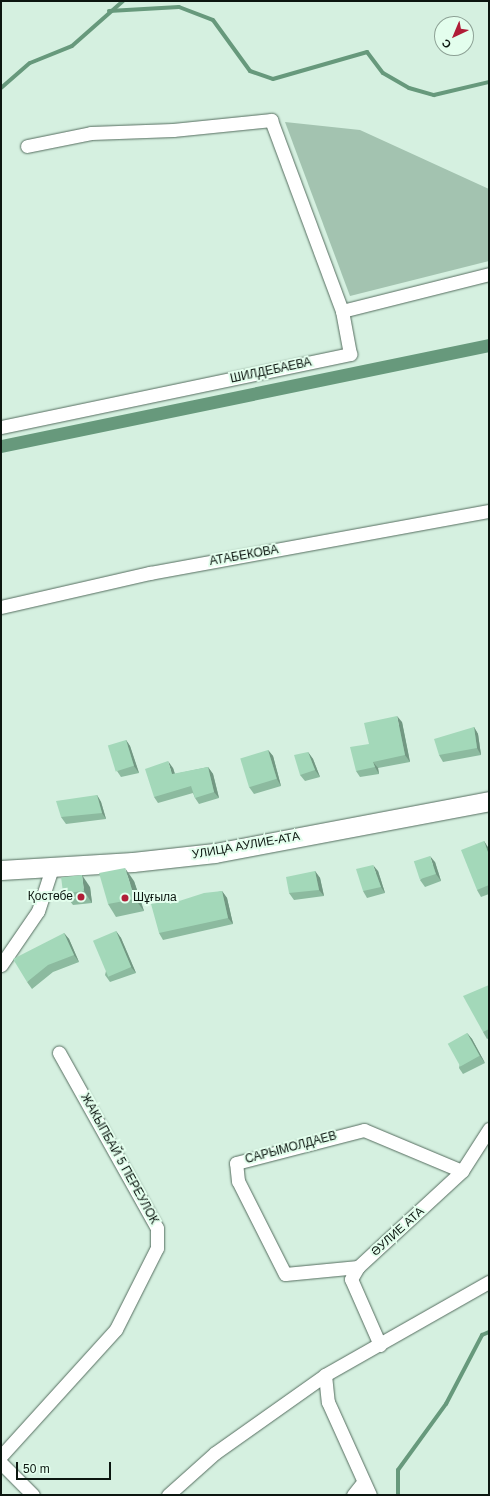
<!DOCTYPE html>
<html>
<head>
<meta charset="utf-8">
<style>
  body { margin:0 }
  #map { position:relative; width:490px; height:1496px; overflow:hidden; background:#d5f0e0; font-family:Arial,sans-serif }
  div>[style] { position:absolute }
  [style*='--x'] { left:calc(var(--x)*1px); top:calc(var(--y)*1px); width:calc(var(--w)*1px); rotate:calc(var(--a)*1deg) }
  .green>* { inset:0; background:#a3c3b0 }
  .stream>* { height:4px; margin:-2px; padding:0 2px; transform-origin:2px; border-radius:2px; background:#67997c }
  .canal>* { height:13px; margin:-6.5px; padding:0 6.5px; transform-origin:6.5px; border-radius:6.5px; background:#67997c }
  .roads { filter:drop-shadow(0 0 1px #556d5f) drop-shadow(0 0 1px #556d5f) }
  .street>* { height:13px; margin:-6.5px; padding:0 6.5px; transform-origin:6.5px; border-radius:6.5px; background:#fff }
  .secondary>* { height:19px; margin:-9.5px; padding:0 9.5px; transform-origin:9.5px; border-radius:9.5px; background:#fff }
  .wall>* { inset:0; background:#8cba9f }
  .shaded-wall>* { inset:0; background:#729782 }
  .building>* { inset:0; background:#a3d8b9; transform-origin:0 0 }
  .dots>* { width:11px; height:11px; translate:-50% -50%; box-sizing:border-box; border:2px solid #e3feed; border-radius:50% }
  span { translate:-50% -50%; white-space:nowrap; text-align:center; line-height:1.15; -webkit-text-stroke:4px #e3feed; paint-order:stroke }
  .street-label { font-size:12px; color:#0c1610 }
  .poi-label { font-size:12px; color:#0c1610 }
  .right { translate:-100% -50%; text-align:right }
  .left { translate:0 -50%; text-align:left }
  .frame { position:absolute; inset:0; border:2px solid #0c1610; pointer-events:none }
  .north { position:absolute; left:434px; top:16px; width:40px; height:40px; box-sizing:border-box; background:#e3feed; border:1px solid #8da195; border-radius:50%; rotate:224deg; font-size:11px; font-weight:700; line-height:16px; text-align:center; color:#0c1610 }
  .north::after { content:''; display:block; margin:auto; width:14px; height:18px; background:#b01d37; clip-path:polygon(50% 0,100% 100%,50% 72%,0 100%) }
  .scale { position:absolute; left:16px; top:1462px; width:95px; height:18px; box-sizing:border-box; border:2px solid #0c1610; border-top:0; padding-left:5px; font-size:12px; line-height:14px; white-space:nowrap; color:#0c1610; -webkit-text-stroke:3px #e3feed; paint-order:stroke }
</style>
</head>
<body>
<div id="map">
  <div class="green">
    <i style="clip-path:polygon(285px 122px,360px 130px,489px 189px,489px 261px,350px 296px)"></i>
  </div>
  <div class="stream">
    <i style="--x:109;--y:11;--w:70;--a:-3.3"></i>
    <i style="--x:179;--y:7;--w:36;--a:21"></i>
    <i style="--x:213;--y:20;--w:63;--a:54"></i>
    <i style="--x:250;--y:71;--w:24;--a:19"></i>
    <i style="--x:273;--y:79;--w:98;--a:-16"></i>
    <i style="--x:367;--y:52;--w:26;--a:53"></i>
    <i style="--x:383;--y:73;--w:30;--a:30"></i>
    <i style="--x:409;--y:88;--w:26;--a:16"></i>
    <i style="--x:434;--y:95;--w:57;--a:-13.3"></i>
    <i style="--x:1;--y:88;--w:38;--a:-41"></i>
    <i style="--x:30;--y:63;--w:45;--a:-22"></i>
    <i style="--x:72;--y:46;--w:68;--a:-41.4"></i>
    <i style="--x:398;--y:1495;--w:25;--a:-90"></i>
    <i style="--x:398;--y:1470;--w:82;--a:-54"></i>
    <i style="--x:446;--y:1404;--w:78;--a:-62.4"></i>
    <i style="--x:482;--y:1335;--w:8;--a:-23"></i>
  </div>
  <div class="canal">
    <i style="--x:1;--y:446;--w:498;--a:-11.7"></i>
  </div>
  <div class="roads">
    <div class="street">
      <i style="--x:27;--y:146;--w:65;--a:-11.5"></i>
      <i style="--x:91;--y:133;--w:82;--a:-2.1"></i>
      <i style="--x:173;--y:130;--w:99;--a:-5.8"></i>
      <i style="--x:271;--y:120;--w:204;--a:69.6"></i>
      <i style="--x:1;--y:427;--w:357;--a:-11.8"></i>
      <i style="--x:350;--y:354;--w:44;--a:-100.5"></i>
      <i style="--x:342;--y:311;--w:152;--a:-14.1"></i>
      <i style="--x:1;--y:607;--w:153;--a:-12.9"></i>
      <i style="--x:150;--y:573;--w:345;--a:-10.4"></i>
      <i style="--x:1;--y:965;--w:65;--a:-55.6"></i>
      <i style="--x:38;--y:911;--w:45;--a:-72"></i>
      <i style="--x:358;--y:1267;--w:73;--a:174.5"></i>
      <i style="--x:285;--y:1274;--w:104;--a:-116.8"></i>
      <i style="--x:238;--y:1181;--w:18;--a:-96"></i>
      <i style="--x:236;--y:1163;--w:132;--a:-14.5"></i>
      <i style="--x:364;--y:1130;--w:106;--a:22.7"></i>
      <i style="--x:380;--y:1345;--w:72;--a:-113.7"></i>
      <i style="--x:351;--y:1279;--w:14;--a:-60"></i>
      <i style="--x:358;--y:1267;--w:142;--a:-42.7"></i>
      <i style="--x:462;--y:1171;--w:50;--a:-57.3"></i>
      <i style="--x:325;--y:1375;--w:27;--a:84"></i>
      <i style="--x:328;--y:1402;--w:102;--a:65.7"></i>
      <i style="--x:1;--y:1456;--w:171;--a:-47.8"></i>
      <i style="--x:116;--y:1329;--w:91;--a:-63.2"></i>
      <i style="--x:157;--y:1248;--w:20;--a:-90"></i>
      <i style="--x:157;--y:1228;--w:201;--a:-119.2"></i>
      <i style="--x:1;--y:1463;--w:45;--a:45"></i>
      <i style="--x:168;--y:1495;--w:63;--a:-41.8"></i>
      <i style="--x:215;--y:1453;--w:135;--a:-35.3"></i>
      <i style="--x:325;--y:1375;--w:189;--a:-29.6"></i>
      <i style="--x:353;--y:1495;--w:16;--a:-52"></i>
    </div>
    <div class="secondary">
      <i style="--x:1;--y:870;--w:132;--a:-3.5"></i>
      <i style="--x:133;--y:862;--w:82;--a:-6.3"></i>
      <i style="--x:215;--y:853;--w:279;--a:-10.7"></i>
    </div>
  </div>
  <div class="wall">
    <i style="clip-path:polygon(402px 722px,410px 762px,378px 768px,379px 774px,360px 777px,356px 771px)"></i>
    <i style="clip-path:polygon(474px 727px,478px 734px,481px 755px,443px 762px,439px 755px)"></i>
    <i style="clip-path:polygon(126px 740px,130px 746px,139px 773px,121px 777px,117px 771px)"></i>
    <i style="clip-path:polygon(268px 750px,273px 756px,281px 786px,254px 794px,249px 787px)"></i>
    <i style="clip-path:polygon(308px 752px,313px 759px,320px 777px,305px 781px,300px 775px)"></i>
    <i style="clip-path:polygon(208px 767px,213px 774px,219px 798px,199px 804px,195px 798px,193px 793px,158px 803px,154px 797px,173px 768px,175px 774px)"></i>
    <i style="clip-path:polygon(97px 795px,101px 802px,106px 819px,66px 824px,61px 817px)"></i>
    <i style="clip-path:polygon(484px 841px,489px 849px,489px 894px,481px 897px,477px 890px)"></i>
    <i style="clip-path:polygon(435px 862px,441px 881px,425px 887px,420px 880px)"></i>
    <i style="clip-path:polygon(315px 871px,320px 878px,324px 896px,294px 900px,289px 893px)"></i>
    <i style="clip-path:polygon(378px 871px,385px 893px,367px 898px,363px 891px)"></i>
    <i style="clip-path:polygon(134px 881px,144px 911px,116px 917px,108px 904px)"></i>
    <i style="clip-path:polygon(90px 887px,92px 903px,73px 905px,64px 893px)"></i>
    <i style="clip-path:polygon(222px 891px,227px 898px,233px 924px,163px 940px,159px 933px,171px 904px)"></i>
    <i style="clip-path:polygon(116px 931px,121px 938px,136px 973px,110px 982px,105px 975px)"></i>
    <i style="clip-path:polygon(64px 933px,69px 939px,79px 962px,53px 972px,32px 989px,27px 982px)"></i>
    <i style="clip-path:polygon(489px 985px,489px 1038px,487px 1039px,483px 1032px)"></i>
    <i style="clip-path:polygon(467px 1033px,472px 1039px,485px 1063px,463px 1074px,459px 1068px)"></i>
  </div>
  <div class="shaded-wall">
    <i style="clip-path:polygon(397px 716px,402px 722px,410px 762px,405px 755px)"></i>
    <i style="clip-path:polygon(474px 727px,478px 734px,481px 755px,477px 748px)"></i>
    <i style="clip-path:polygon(126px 740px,130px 746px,139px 773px,134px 766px)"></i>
    <i style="clip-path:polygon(268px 750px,273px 756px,281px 786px,277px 779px)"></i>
    <i style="clip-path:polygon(308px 752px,313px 759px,320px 777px,315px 770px)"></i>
    <i style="clip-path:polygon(168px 761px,173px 768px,177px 781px,172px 774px)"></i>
    <i style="clip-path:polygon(373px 762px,378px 768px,379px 774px,375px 767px)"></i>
    <i style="clip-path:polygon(208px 767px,213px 774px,219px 798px,214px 792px)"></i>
    <i style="clip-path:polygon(97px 795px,101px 802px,106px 819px,102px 813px)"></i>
    <i style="clip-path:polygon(484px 841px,489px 849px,489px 855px)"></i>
    <i style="clip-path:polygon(430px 856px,435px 862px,441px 881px,436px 874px)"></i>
    <i style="clip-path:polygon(373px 865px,378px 871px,385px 893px,381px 887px)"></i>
    <i style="clip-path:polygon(125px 868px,134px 881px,144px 911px,135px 899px)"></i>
    <i style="clip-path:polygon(315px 871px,320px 878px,324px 896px,319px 890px)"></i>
    <i style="clip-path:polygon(82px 875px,90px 887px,92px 903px,84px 891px)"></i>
    <i style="clip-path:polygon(222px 891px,227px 898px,233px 924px,228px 918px)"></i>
    <i style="clip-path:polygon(116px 931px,121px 938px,136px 973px,131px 967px)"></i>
    <i style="clip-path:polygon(64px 933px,69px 939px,79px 962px,74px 955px)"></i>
    <i style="clip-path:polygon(467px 1033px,472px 1039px,485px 1063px,480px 1056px)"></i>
  </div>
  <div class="building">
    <i style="clip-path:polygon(397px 716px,405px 755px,373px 762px,375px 767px,356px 771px,350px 747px,369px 744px,364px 723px)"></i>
    <i style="clip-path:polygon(474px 727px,477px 748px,439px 755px,434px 739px)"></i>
    <i style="left:126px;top:740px;width:27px;height:19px;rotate:73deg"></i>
    <i style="left:268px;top:750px;width:30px;height:29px;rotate:73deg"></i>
    <i style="clip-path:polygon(308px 752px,315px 770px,300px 775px,294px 755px)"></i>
    <i style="clip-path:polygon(168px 761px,172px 774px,208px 767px,214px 792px,195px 798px,191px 786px,154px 797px,145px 769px)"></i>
    <i style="clip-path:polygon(97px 795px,102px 813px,61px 817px,56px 801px)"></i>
    <i style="clip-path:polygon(484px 841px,489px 855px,489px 885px,477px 890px,461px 850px)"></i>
    <i style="left:430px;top:856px;width:19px;height:17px;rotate:72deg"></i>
    <i style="clip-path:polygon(373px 865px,381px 887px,363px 891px,356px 869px)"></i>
    <i style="clip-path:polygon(125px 868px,135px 899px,108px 904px,99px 873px)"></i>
    <i style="clip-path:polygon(315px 871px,319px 890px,289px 893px,286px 877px)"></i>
    <i style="left:82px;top:875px;width:16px;height:21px;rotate:83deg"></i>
    <i style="clip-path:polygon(222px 891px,228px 918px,159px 933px,151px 904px,169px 901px,170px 904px,204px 893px)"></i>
    <i style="left:116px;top:931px;width:39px;height:25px;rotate:67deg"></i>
    <i style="clip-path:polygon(64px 933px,74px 955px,48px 965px,27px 982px,13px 959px)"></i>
    <i style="clip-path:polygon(489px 985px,489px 1029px,483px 1032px,463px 996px)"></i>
    <i style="left:467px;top:1033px;width:26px;height:22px;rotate:61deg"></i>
  </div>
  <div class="dots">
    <i style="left:81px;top:897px;background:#b01d37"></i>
    <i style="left:125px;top:898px;background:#b01d37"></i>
  </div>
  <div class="street-label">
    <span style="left:271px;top:371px;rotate:-12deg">ШИЛДЕБАЕВА</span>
    <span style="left:244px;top:556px;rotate:-10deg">АТАБЕКОВА</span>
    <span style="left:246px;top:846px;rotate:-10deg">УЛИЦА АУЛИЕ-АТА</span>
    <span style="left:291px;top:1148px;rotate:-15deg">САРЫМОЛДАЕВ</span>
    <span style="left:119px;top:1159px;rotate:61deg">ЖАКЫПБАЙ 5 ПЕРЕУЛОК</span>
    <span style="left:398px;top:1232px;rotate:-42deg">ӘУЛИЕ АТА</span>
  </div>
  <div class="poi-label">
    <span class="right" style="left:73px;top:897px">Қостөбе</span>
    <span class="left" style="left:133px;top:898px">Шұғыла</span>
  </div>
  <div class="frame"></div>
  <div class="north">С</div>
  <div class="scale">50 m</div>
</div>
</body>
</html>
